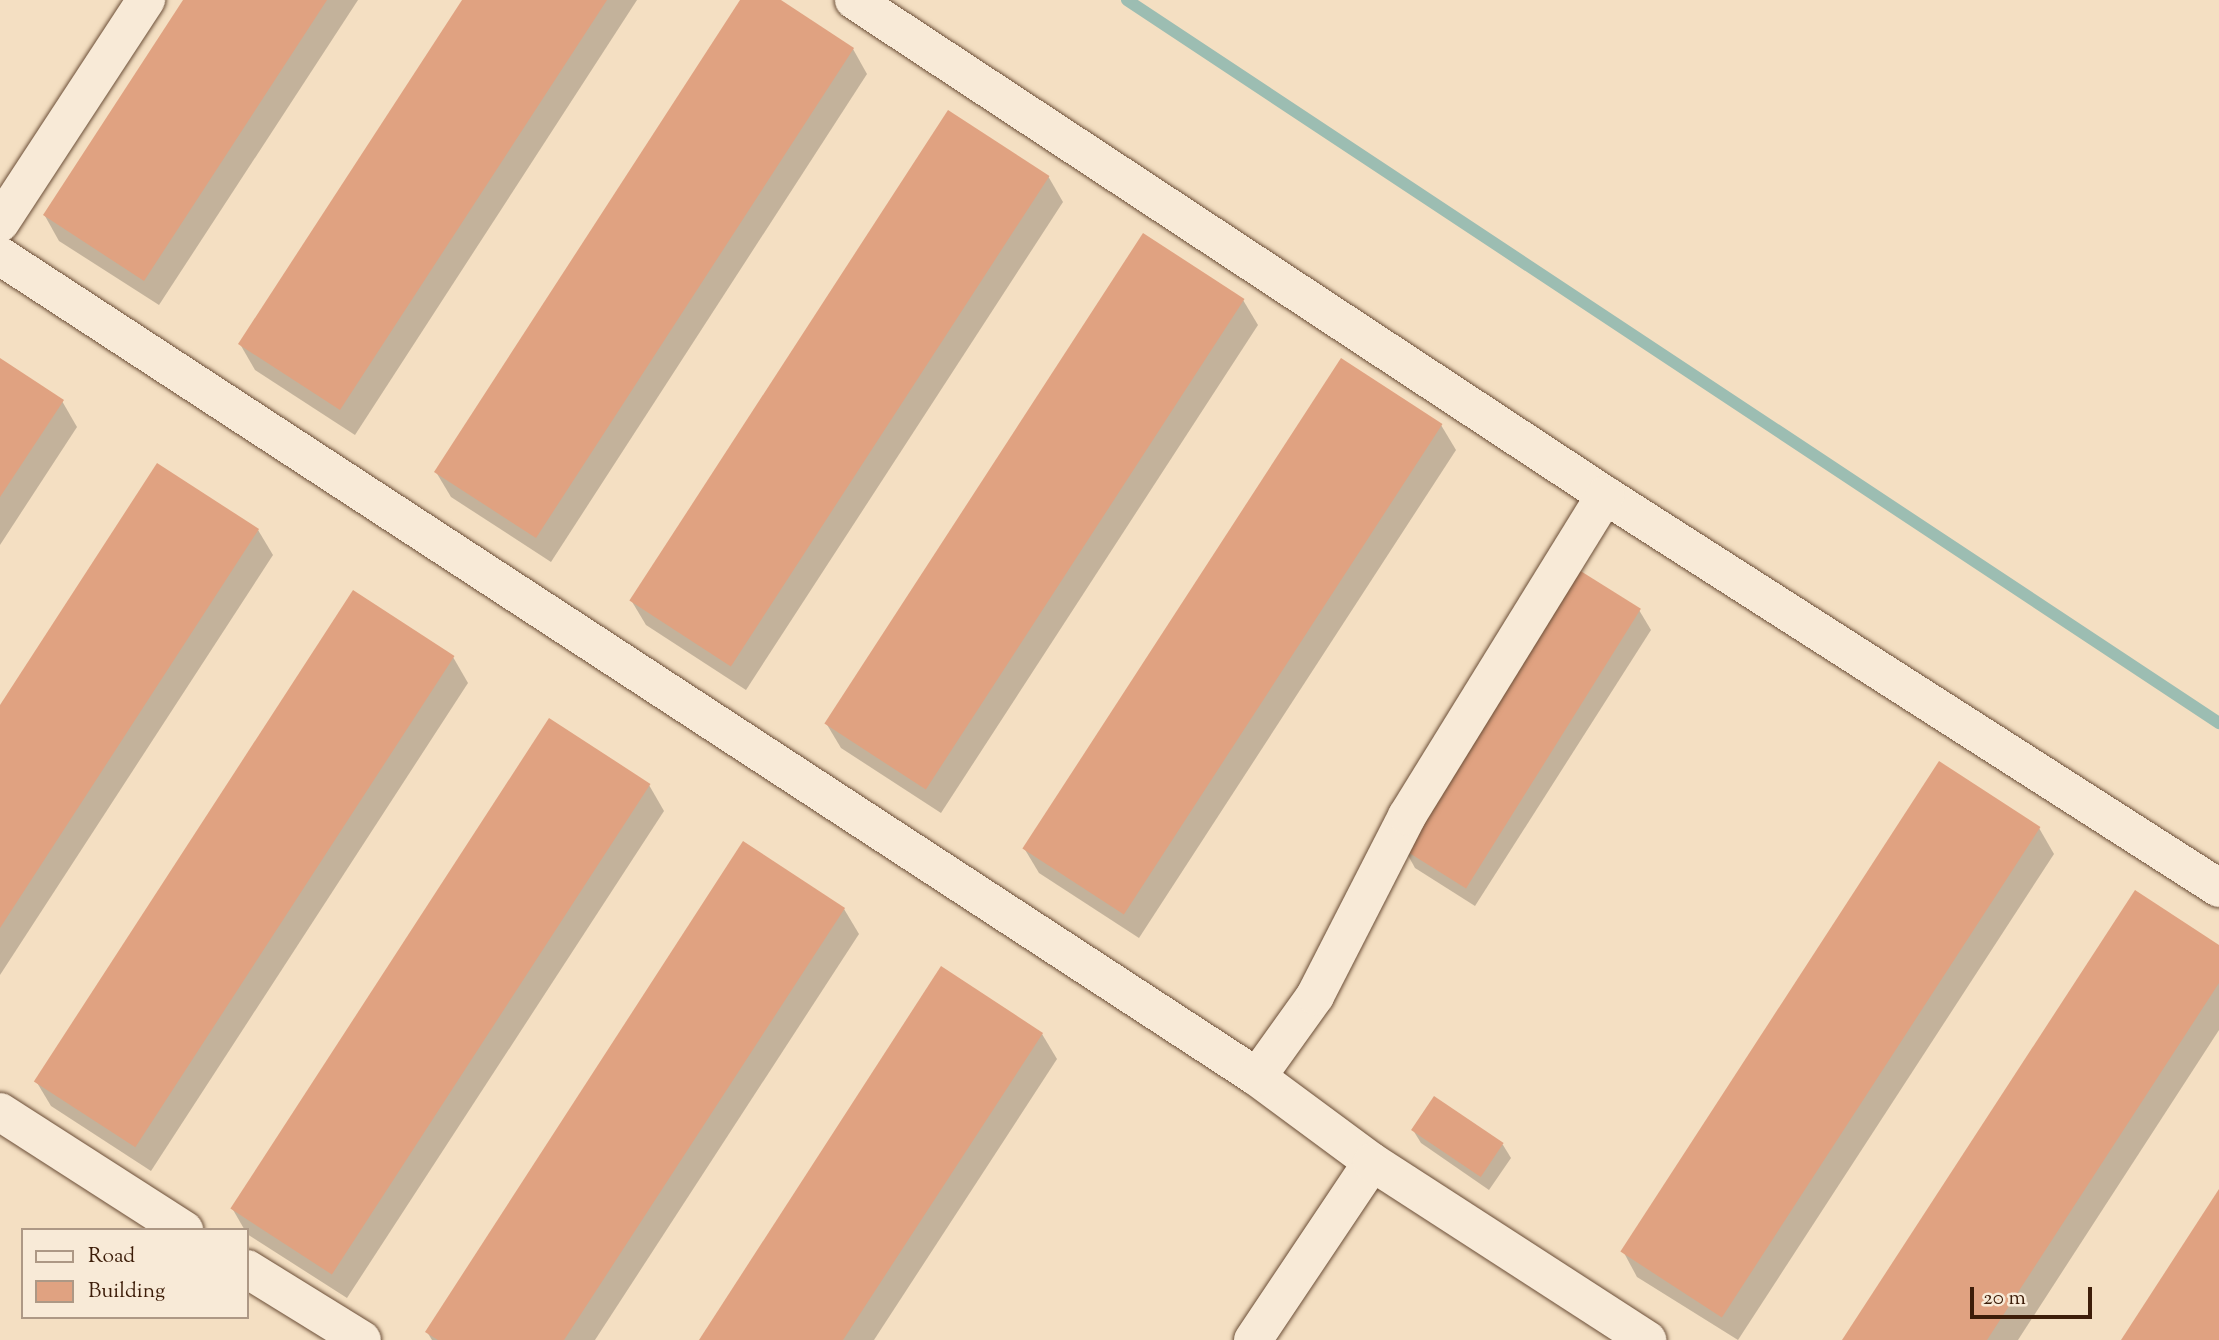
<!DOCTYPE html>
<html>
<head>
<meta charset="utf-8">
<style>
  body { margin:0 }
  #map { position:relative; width:2219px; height:1340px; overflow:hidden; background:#f4dfc2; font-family:"Sorts Mill Goudy",serif }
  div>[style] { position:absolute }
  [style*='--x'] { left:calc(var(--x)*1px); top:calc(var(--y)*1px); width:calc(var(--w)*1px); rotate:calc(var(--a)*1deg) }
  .shadow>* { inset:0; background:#0003 }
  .stream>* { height:12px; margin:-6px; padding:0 6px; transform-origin:6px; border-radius:6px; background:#9cbdb2 }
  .building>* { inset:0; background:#e0a281; transform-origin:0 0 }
  .roads { filter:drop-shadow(0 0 2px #6b4e37) drop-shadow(0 0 2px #6b4e37) }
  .minor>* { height:38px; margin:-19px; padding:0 19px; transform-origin:19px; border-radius:19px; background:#f8ead7 }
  span { translate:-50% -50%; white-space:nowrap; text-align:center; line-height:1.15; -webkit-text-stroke:6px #f8ead7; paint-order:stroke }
  .legend { position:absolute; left:21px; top:1228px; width:228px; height:91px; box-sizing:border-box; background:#f8ead7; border:2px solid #ad9885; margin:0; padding:9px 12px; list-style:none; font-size:21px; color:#3d1d09 }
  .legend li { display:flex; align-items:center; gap:14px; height:35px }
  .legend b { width:35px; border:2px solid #ad9885 }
  .scale { position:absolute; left:1970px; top:1287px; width:122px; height:32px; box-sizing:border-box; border:4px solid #3d1d09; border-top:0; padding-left:9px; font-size:21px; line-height:24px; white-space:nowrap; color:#3d1d09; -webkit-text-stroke:5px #f8ead7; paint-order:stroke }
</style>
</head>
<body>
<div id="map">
  <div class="shadow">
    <i style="clip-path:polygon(185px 0,358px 0,159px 305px,59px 241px,45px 216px)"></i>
    <i style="clip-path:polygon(464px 0,637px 0,355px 435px,255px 370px,240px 344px)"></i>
    <i style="clip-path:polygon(742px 0,777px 0,853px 49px,867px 74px,551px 562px,451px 497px,436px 472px)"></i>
    <i style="clip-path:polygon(1048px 176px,1063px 202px,746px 690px,646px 625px,631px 600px)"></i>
    <i style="clip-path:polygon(1243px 300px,1258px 325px,941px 813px,841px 748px,826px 723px)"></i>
    <i style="clip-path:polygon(0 361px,62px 401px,77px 427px,0 545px)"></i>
    <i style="clip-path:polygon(1441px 425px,1456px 450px,1139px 938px,1039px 873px,1024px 848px)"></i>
    <i style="clip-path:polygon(258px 530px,273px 555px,0 975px,0 708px)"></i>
    <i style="clip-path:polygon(1639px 610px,1651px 630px,1475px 906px,1415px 868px,1404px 848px)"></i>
    <i style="clip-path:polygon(453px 657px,468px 683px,151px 1171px,51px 1106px,36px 1081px)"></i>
    <i style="clip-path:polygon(649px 785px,664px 811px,347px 1298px,247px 1234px,232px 1208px)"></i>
    <i style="clip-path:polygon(2039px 828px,2054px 854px,1738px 1340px,1637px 1277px,1623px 1251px)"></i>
    <i style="clip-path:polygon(844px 909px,859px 934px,595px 1340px,432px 1340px,427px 1332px)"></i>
    <i style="clip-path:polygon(2219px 947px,2219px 1030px,2018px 1340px,1844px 1340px)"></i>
    <i style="clip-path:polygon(1042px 1034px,1057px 1059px,874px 1340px,701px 1340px)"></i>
    <i style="clip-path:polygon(1434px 1099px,1503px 1145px,1511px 1158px,1489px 1190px,1421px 1143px,1413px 1130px)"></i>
  </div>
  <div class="stream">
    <i style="--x:1127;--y:0;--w:1310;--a:33.51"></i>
  </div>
  <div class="building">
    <i style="clip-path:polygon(183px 0,327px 0,144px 281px,43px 215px)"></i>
    <i style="clip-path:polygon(462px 0,607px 0,340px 410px,238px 344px)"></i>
    <i style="clip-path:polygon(740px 0,781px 0,854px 48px,536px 538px,434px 472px)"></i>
    <i style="left:948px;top:110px;width:121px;height:585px;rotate:33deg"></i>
    <i style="left:1143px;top:233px;width:121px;height:585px;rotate:33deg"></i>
    <i style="clip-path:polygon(0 358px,64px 400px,0 497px)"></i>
    <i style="left:1341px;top:358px;width:121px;height:585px;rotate:33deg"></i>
    <i style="clip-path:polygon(157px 463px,259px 529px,0 928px,0 705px)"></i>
    <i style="left:1579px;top:570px;width:73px;height:330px;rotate:32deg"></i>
    <i style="left:353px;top:590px;width:121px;height:586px;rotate:33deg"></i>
    <i style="left:549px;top:718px;width:121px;height:585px;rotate:33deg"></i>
    <i style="left:1939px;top:761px;width:121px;height:585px;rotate:33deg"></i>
    <i style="clip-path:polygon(743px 841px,845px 908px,564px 1340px,438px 1340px,425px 1332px)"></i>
    <i style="clip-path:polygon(2135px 890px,2219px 945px,2219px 983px,1987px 1340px,1842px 1340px)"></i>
    <i style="clip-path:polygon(941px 966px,1043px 1033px,843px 1340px,699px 1340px)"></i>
    <i style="left:1434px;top:1096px;width:84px;height:41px;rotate:34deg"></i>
    <i style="clip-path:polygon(2219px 1189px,2219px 1340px,2121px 1340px)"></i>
  </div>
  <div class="roads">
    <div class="minor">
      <i style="--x:854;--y:0;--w:899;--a:33.39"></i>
      <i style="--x:1605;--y:495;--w:729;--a:32.62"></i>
      <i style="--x:0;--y:223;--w:267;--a:-56.8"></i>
      <i style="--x:0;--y:256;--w:1501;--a:33.15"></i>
      <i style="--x:1257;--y:1077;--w:143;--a:36.5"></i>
      <i style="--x:1257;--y:1077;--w:100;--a:-54.4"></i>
      <i style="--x:1315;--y:996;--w:202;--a:-62.9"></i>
      <i style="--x:1407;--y:816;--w:377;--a:-58.3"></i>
      <i style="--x:0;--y:1112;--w:219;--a:32.7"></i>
      <i style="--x:247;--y:1269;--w:135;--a:31.7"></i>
      <i style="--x:1253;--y:1340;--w:214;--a:-56.2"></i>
      <i style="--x:1372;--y:1162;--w:328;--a:32.9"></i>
    </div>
  </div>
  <ul class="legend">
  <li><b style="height:9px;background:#f8ead7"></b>Road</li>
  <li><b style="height:19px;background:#e0a281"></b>Building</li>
  </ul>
  <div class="scale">20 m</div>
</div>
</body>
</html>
